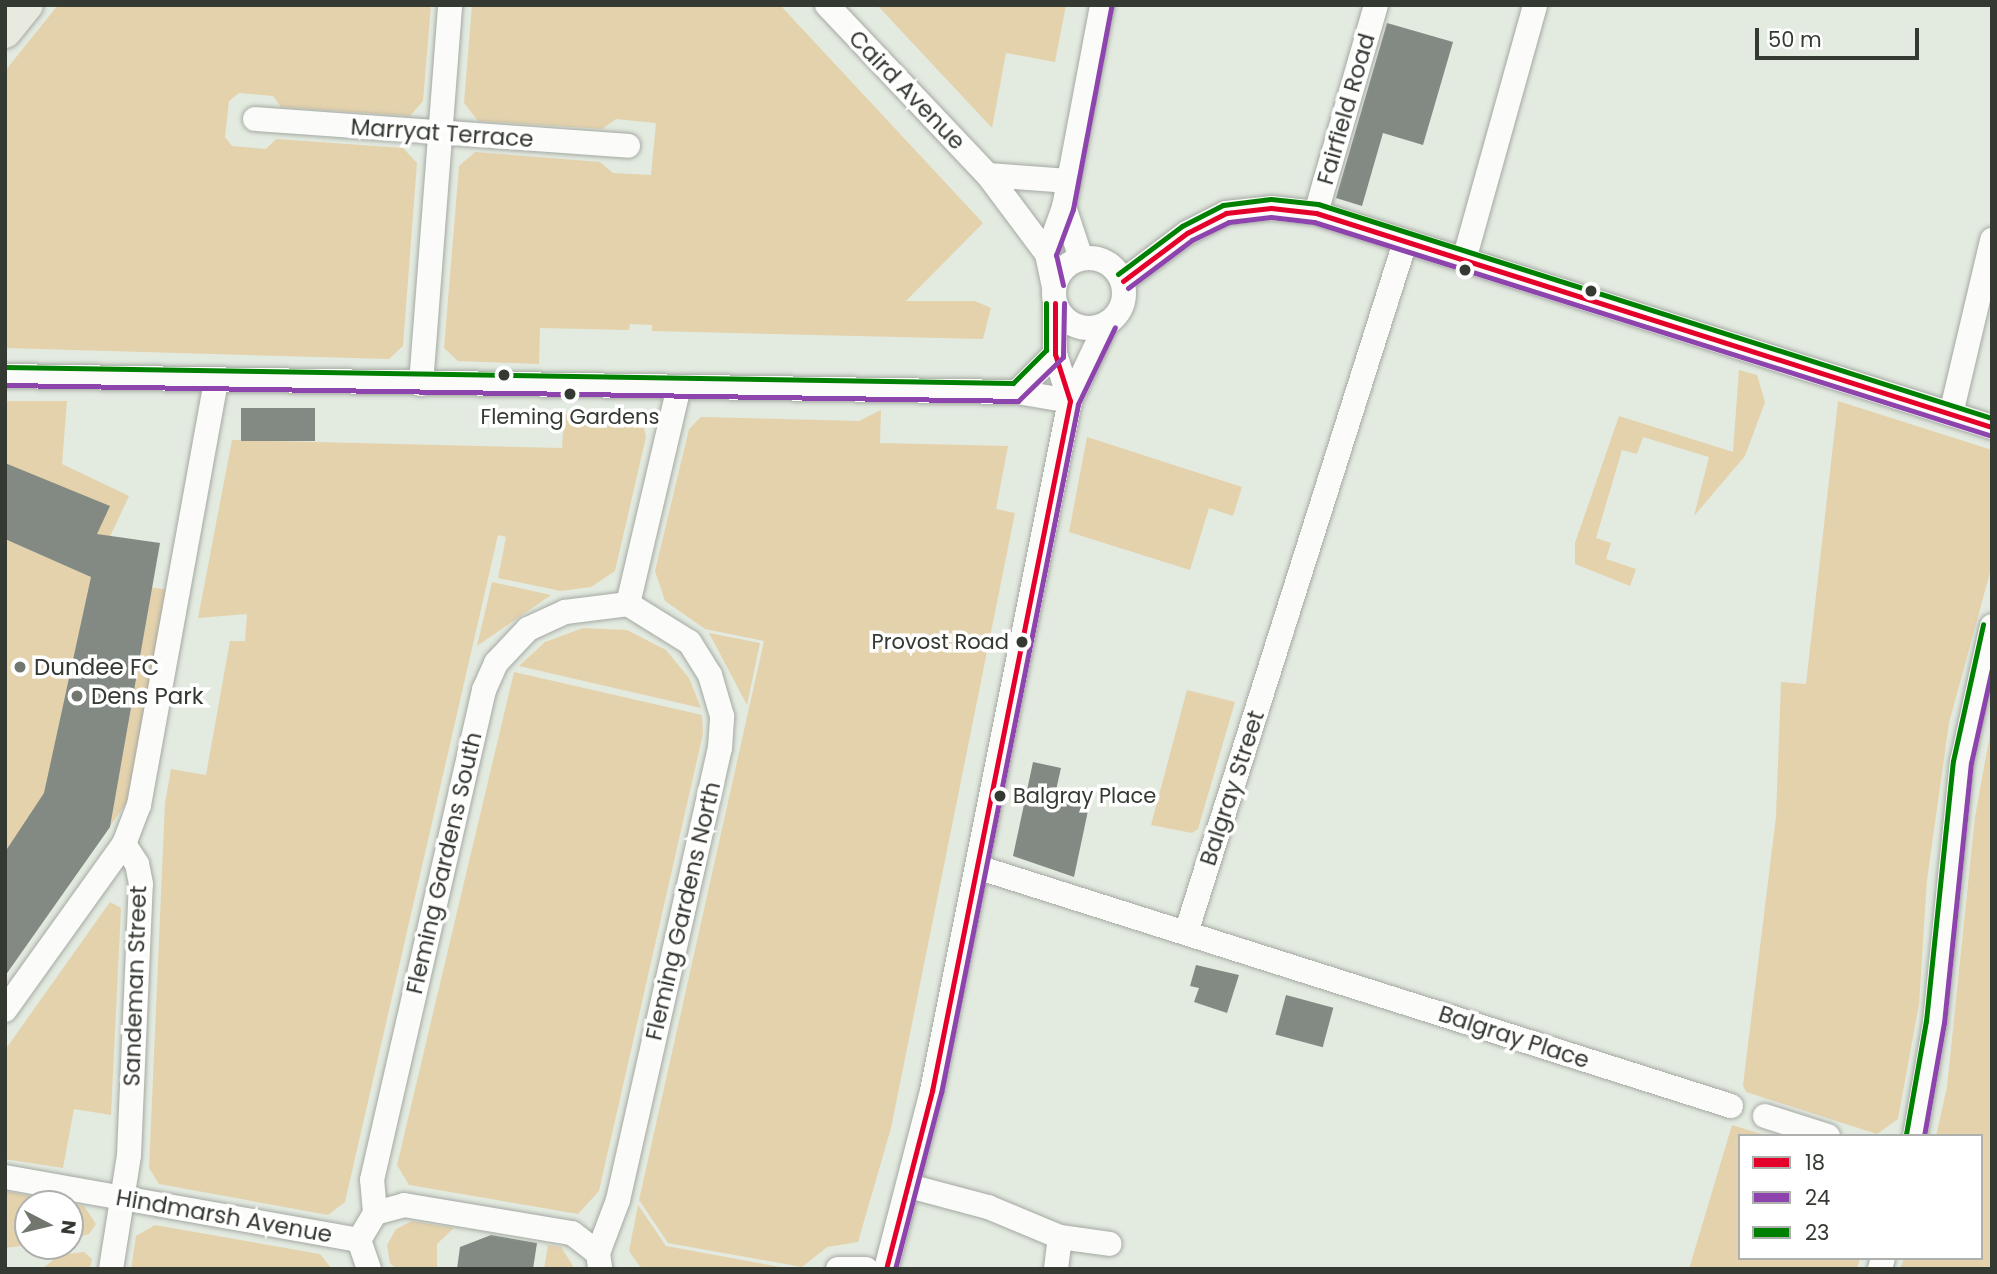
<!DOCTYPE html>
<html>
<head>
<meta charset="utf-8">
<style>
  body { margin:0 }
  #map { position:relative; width:1997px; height:1274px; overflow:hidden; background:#e3eae0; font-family:Poppins,sans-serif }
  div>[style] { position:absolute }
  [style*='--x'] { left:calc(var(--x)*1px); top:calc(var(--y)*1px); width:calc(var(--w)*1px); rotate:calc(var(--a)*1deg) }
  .green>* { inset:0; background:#e4d2ad }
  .building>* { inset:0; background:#838a84; transform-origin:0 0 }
  .roads { filter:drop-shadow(0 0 2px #a4a9a2) drop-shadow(0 0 2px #a4a9a2) }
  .minor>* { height:24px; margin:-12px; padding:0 12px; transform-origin:12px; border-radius:12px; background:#fbfcfa }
  .minor>.ring { margin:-12px; padding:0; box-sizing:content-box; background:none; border:24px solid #fbfcfa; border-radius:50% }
  .major>* { height:32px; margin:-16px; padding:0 16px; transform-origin:16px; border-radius:16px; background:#e8e9df }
  .bus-1>* { height:5px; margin:-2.5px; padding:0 2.5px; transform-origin:2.5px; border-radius:2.5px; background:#e4002b }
  .bus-2>* { height:5px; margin:-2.5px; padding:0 2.5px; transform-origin:2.5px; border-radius:2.5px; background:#8e44ad }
  .bus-3>* { height:5px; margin:-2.5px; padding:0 2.5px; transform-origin:2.5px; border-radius:2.5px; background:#008000 }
  .dots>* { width:19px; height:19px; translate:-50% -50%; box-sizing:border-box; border:4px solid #fff; border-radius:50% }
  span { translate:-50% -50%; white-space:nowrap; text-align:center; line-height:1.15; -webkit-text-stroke:7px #fff; paint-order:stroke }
  .bus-label { font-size:21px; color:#343931 }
  .right { translate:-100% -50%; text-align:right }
  .left { translate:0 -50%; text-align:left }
  .street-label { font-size:23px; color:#343931 }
  .poi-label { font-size:23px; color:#343931 }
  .frame { position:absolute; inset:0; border:7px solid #343931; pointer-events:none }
  .legend { position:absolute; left:1738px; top:1134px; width:245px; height:126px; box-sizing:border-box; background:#fff; border:2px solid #aeb0ad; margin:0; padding:9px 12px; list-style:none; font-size:21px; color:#343931 }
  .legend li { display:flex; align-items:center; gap:14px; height:35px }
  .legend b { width:35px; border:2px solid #aeb0ad }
  .north { position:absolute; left:14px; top:1190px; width:70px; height:70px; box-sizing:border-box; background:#fff; border:2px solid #aeb0ad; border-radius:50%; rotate:97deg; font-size:19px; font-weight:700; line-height:28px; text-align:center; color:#343931 }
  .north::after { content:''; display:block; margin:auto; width:24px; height:32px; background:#71776e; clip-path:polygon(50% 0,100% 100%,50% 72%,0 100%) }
  .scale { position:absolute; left:1755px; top:28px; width:164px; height:32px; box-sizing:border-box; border:4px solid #343931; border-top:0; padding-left:9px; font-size:21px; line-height:24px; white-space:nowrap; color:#343931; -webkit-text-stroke:5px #fff; paint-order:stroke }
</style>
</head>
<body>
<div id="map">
  <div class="green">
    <i style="clip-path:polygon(58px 5px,431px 5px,423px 101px,410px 116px,281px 107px,273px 96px,239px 93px,229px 101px,225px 137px,232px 146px,266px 149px,276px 139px,403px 148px,417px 163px,403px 346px,389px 359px,5px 348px,5px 71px)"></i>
    <i style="clip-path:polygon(472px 5px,780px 5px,983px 223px,906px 301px,975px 301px,991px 308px,983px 339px,652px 331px,652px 325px,630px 324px,629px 330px,540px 328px,539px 364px,458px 361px,444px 348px,459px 166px,475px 152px,600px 162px,613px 173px,651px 175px,656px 123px,616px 119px,602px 129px,478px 121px,464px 103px)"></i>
    <i style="clip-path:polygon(877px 5px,1066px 5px,1055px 62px,1006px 53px,992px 128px)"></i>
    <i style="clip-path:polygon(1739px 370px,1757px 375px,1765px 402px,1745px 456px,1694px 516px,1709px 457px,1643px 437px,1637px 454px,1622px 450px,1596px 538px,1611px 543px,1606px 559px,1636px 569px,1630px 586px,1575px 564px,1575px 543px,1619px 416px,1733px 452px)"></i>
    <i style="clip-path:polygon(5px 401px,67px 401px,62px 464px,129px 496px,93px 573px,102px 581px,170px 590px,127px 802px,5px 976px)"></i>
    <i style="clip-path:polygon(1838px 401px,1992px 450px,1992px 565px,1949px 723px,1927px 880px,1919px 1004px,1898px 1119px,1877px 1134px,1746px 1092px,1743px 1085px,1776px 817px,1781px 682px,1806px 684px)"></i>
    <i style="clip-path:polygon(881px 410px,880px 443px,1008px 446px,996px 509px,1015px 513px,891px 1128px,858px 1242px,827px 1247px,802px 1267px,668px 1243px,639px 1200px,764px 641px,705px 629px,665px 601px,655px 571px,689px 429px,701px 417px,859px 421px)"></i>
    <i style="clip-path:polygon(564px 414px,633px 416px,643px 423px,646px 437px,615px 571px,591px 587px,561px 591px,498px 578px,506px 537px,498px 535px,345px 1202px,328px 1215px,159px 1184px,149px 1168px,165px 803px,171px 769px,206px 775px,230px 641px,245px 641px,247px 614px,198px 618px,232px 440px,562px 448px)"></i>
    <i style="clip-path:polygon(1087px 437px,1242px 487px,1233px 516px,1209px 508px,1190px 570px,1069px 532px)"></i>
    <i style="clip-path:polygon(492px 582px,551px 595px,477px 646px)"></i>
    <i style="clip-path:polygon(583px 628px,627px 630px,666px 650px,689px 678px,701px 708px,519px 666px,545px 642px)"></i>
    <i style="clip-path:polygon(709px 633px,760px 643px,747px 705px)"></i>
    <i style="clip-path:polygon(514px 672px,702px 715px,703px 734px,599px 1191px,578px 1214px,409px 1185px,397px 1165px)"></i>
    <i style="clip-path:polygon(1187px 690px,1235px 702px,1198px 829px,1192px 833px,1151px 825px)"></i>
    <i style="clip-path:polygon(1992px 723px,1992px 1269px,1900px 1269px,1904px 1258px,1981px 1258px,1981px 1136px,1936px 1136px,1947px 1087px,1975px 817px)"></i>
    <i style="clip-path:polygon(110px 902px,121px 908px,111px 1115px,74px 1109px,63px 1168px,5px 1159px,5px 1050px)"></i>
    <i style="clip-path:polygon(1732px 1125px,1768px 1136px,1740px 1136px,1740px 1258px,1860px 1258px,1857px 1269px,1689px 1269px)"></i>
    <i style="clip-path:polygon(5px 1191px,84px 1206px,96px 1224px,89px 1234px,70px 1240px,70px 1204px,28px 1204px,28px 1245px,5px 1248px)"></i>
    <i style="clip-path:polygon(638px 1205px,666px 1246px,791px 1269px,641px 1268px,629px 1251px)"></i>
    <i style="clip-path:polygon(412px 1221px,454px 1228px,437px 1244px,437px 1269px,396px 1269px,390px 1263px,387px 1245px,396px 1229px)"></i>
    <i style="clip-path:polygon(155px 1225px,320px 1254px,332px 1269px,131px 1269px,136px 1236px)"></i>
    <i style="clip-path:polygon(548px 1245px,561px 1247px,575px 1269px,544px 1269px)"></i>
    <i style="clip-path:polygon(84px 1252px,92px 1259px,90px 1269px,42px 1269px,59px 1255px)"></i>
  </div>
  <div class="building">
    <i style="clip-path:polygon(1387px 23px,1453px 42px,1423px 145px,1383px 133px,1362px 206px,1336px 198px)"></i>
    <i style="left:241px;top:408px;width:74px;height:33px"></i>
    <i style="clip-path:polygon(5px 463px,110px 506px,97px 534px,160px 543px,110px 827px,5px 976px,5px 852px,44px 793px,91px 577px,5px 539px)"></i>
    <i style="clip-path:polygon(1033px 762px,1061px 768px,1054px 799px,1089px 806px,1074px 877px,1013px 856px)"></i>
    <i style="clip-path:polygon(1196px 965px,1239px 975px,1227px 1013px,1194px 1002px,1199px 988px,1190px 986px)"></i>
    <i style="left:1286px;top:995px;width:49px;height:41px;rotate:15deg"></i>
    <i style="clip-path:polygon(491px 1235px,537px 1243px,533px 1269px,457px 1269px,460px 1247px)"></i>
  </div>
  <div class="roads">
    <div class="minor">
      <i style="--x:827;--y:5;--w:234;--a:46.6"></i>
      <i style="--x:988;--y:175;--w:99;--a:53.2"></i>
      <i style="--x:255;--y:119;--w:374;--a:4.1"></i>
      <i style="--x:988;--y:175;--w:81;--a:4.2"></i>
      <i style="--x:1064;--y:207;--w:54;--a:71.6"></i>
      <i style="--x:1316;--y:213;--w:216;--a:-73.9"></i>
      <i class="ring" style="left:1054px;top:258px;width:46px;height:46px"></i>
      <i style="--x:1464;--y:260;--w:265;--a:-74.4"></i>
      <i style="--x:1123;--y:281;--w:80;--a:-36.9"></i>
      <i style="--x:1187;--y:233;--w:44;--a:-27.1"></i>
      <i style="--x:1226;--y:213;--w:45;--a:-6.3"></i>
      <i style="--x:1271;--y:208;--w:45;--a:6.3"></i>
      <i style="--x:1316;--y:213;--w:709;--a:17.57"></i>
      <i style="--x:1054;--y:287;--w:34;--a:-102"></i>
      <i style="--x:1047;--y:254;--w:50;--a:-70.1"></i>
      <i style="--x:1064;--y:207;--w:206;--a:-79.3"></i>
      <i style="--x:1055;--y:303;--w:51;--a:90"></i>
      <i style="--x:1055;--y:354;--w:49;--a:72.3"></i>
      <i style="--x:5;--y:376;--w:1012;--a:0.91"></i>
      <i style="--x:1017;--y:392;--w:54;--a:9.6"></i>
      <i style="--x:421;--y:384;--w:380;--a:-85.6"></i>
      <i style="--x:1017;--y:392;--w:54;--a:-45"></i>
      <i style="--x:1951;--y:414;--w:179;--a:-76.7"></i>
      <i style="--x:628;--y:604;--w:220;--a:-76.8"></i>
      <i style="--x:977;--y:867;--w:791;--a:17.59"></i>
      <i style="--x:1186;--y:933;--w:725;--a:-72.41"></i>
      <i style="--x:5;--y:1010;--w:204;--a:-54.4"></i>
      <i style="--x:1765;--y:1116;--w:66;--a:17.6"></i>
      <i style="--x:1915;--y:1136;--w:116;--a:-80"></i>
      <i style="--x:1935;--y:1022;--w:261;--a:-84.1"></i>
      <i style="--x:1962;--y:762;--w:139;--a:-77.6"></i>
      <i style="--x:5;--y:1177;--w:360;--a:10.1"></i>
      <i style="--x:909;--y:1186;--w:82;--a:14.9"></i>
      <i style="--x:988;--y:1207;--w:78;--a:22.6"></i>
      <i style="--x:1060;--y:1237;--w:50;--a:8"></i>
      <i style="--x:375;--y:1213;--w:33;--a:-95"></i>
      <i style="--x:372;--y:1180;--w:503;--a:-77.12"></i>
      <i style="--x:484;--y:690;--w:30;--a:-66"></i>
      <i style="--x:496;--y:663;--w:47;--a:-46.7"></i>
      <i style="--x:528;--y:629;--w:41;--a:-24.7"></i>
      <i style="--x:565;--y:612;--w:64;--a:-7.2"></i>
      <i style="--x:598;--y:1253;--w:57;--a:-69.3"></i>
      <i style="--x:618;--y:1200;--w:463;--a:-77.3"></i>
      <i style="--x:720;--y:748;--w:32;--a:-86"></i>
      <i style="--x:722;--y:716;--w:43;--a:-106.3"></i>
      <i style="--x:710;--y:675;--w:39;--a:-122"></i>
      <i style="--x:689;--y:642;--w:72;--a:-148.1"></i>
      <i style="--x:111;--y:1269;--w:115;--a:-81"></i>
      <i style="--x:129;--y:1155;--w:271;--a:-87.5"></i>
      <i style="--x:141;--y:884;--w:20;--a:-101"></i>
      <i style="--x:137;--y:864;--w:24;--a:-123"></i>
      <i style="--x:124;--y:844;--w:42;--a:-69"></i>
      <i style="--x:139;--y:805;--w:432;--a:-79.7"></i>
      <i style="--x:369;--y:1269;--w:31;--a:-109"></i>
      <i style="--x:359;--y:1240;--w:31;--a:-59"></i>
      <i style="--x:375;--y:1213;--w:30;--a:-15"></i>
      <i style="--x:404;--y:1205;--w:170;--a:9.5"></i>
      <i style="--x:572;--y:1233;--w:33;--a:38"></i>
      <i style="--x:598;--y:1253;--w:15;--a:82"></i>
      <i style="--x:838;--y:1269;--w:28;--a:0"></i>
      <i style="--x:886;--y:1269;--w:184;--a:-75.5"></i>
      <i style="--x:932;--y:1091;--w:704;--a:-78.69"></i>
      <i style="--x:1070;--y:401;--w:86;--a:-64.6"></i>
      <i style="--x:1056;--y:1269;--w:32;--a:-83"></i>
      <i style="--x:1880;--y:1269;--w:11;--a:-75"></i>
    </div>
    <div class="major">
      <i style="--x:5;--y:32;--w:35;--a:-51"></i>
    </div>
  </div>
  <div class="bus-1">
    <i style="--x:1123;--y:281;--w:80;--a:-36.9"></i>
    <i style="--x:1187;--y:233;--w:44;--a:-27.1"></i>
    <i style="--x:1226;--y:213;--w:45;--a:-6.3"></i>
    <i style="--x:1271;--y:208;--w:45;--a:6.3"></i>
    <i style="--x:1316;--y:213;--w:709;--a:17.57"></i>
    <i style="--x:886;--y:1269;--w:184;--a:-75.5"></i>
    <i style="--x:932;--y:1091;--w:704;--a:-78.69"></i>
    <i style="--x:1070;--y:401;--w:49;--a:-107.7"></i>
    <i style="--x:1055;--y:354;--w:51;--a:-90"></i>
  </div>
  <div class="bus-2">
    <i style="--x:1063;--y:285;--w:31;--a:-103"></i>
    <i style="--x:1056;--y:255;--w:49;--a:-69.7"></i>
    <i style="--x:1073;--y:209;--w:206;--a:-79.3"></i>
    <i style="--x:1128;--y:288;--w:80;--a:-36.9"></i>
    <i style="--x:1192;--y:240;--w:41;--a:-25.9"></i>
    <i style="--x:1229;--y:222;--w:42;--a:-6.8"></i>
    <i style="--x:1271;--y:217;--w:43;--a:6.6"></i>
    <i style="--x:1314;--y:222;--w:708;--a:17.51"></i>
    <i style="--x:5;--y:385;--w:1013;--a:0.9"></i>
    <i style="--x:1018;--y:401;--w:63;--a:-44.4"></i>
    <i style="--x:1063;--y:357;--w:54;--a:-88.9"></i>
    <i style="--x:1924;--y:1136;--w:115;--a:-80"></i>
    <i style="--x:1944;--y:1023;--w:261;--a:-84.1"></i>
    <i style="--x:1971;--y:763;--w:97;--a:-77.5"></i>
    <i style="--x:895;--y:1269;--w:182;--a:-75.4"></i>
    <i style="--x:941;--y:1093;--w:702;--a:-78.75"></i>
    <i style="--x:1078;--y:404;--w:85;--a:-64.3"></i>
  </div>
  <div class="bus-3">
    <i style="--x:1118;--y:274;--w:80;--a:-36.9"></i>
    <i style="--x:1182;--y:226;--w:46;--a:-27.1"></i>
    <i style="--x:1223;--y:205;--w:48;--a:-7.1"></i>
    <i style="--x:1271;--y:199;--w:47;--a:6.1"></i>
    <i style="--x:1318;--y:204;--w:707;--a:17.62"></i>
    <i style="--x:5;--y:367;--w:1008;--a:0.91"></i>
    <i style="--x:1013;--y:383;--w:47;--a:-45"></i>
    <i style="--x:1046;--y:350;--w:47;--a:-90"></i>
    <i style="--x:1906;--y:1134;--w:115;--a:-80"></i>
    <i style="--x:1926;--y:1021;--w:261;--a:-84.1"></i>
    <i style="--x:1953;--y:761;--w:140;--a:-77.6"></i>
  </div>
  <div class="dots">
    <i style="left:1465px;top:270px;background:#343931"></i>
    <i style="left:1591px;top:291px;background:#343931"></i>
    <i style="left:504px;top:375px;background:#343931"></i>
    <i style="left:570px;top:394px;background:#343931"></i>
    <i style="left:1022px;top:642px;background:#343931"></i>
    <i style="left:20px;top:667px;background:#71776e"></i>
    <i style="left:77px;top:696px;background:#71776e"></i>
    <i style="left:1000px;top:796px;background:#343931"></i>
  </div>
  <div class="bus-label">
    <span style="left:570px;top:417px">Fleming Gardens</span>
    <span class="right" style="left:1009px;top:642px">Provost Road</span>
    <span class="left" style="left:1013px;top:796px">Balgray Place</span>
  </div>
  <div class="street-label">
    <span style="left:907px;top:90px;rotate:46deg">Caird Avenue</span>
    <span style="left:1346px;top:109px;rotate:-74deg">Fairfield Road</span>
    <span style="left:442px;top:133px;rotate:4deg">Marryat Terrace</span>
    <span style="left:1232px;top:788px;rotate:-72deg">Balgray Street</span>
    <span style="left:444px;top:863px;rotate:-77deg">Fleming Gardens South</span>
    <span style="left:683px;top:911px;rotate:-77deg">Fleming Gardens North</span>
    <span style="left:135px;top:986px;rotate:-88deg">Sandeman Street</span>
    <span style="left:1514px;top:1037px;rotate:18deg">Balgray Place</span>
    <span style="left:224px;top:1216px;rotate:10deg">Hindmarsh Avenue</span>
  </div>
  <div class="poi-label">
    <span class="left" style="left:34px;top:667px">Dundee FC</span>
    <span class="left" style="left:91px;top:696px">Dens Park</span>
  </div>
  <div class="frame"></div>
  <ul class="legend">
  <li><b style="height:9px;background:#e4002b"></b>18</li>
  <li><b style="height:9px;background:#8e44ad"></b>24</li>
  <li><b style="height:9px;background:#008000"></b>23</li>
  </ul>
  <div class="north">N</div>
  <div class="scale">50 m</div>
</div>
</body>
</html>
